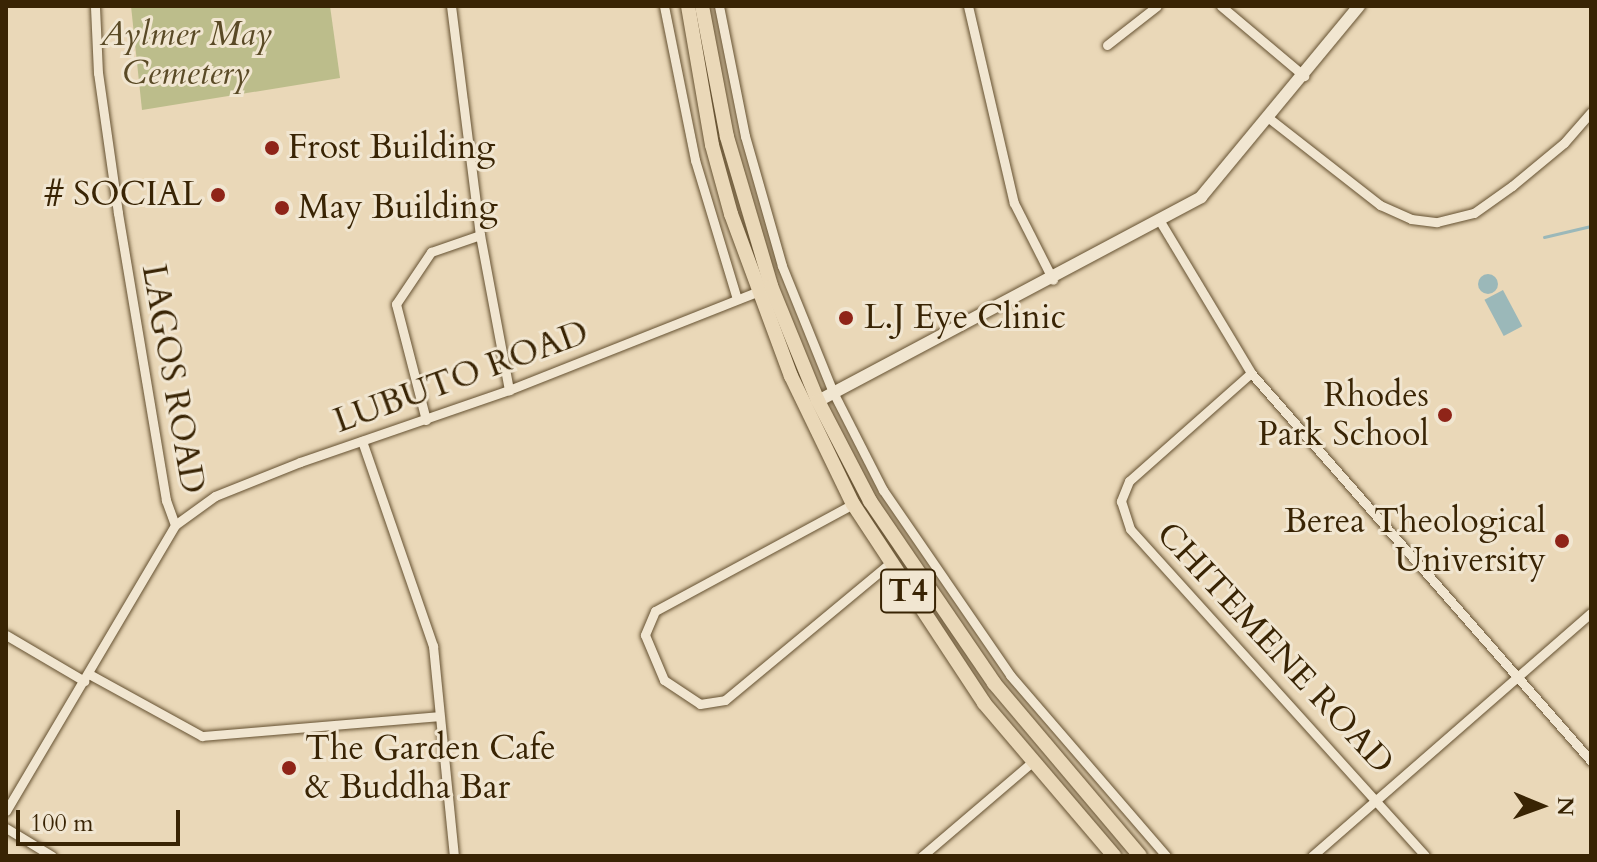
<!DOCTYPE html>
<html>
<head>
<meta charset="utf-8">
<style>
  body { margin:0 }
  #map { position:relative; width:1597px; height:862px; overflow:hidden; background:#ead8b8; font-family:Cardo,serif }
  div>[style] { position:absolute }
  [style*='--x'] { left:calc(var(--x)*1px); top:calc(var(--y)*1px); width:calc(var(--w)*1px); rotate:calc(var(--a)*1deg) }
  .green>* { inset:0; background:#bcbd8b }
  .water>* { inset:0; background:#9bb8b9; transform-origin:0 0 }
  .round { border-radius:50% }
  .stream>* { height:3px; margin:-1.5px; padding:0 1.5px; transform-origin:1.5px; border-radius:1.5px; background:#9bb8b9 }
  .roads { filter:drop-shadow(0 0 2px #655131) drop-shadow(0 0 2px #655131) }
  .minor>* { height:9px; margin:-4.5px; padding:0 4.5px; transform-origin:4.5px; border-radius:4.5px; background:#f1e6d1 }
  .tertiary>* { height:12px; margin:-6px; padding:0 6px; transform-origin:6px; border-radius:6px; background:#f1e6d1 }
  .primary>* { height:14px; margin:-7px; padding:0 7px; transform-origin:7px; border-radius:7px; background:#ead8b8 }
  .dots>* { width:22px; height:22px; translate:-50% -50%; box-sizing:border-box; border:4px solid #f1e6d1; border-radius:50% }
  span { translate:-50% -50%; white-space:nowrap; text-align:center; line-height:1.15; -webkit-text-stroke:6px #f1e6d1; paint-order:stroke }
  .shield-label span { padding:2px 6px; background:#f1e6d1; border:2px solid; border-radius:6px; -webkit-text-stroke-width:0 }
  .shield-label { font-size:32px; color:#392404; font-weight:700 }
  .park-label { font-size:34px; color:#5a4a26; font-style:italic }
  .poi-label { font-size:34px; color:#392404 }
  .left { translate:0 -50%; text-align:left }
  .right { translate:-100% -50%; text-align:right }
  .street-label { font-size:34px; color:#392404 }
  .frame { position:absolute; inset:0; border:8px solid #392404; pointer-events:none }
  .north { position:absolute; left:1501px; top:766px; width:80px; height:80px; -webkit-text-stroke:6px #f1e6d1; paint-order:stroke; rotate:91deg; font-size:22px; font-weight:700; line-height:32px; text-align:center; color:#392404 }
  .north::after { content:''; display:block; margin:auto; width:28px; height:36px; background:#392404; clip-path:polygon(50% 0,100% 100%,50% 72%,0 100%) }
  .scale { position:absolute; left:16px; top:810px; width:164px; height:36px; box-sizing:border-box; border:4px solid #392404; border-top:0; padding-left:10px; font-size:24px; line-height:28px; white-space:nowrap; color:#392404; -webkit-text-stroke:6px #f1e6d1; paint-order:stroke }
</style>
</head>
<body>
<div id="map">
  <div class="green">
    <i style="clip-path:polygon(131px 6px,330px 6px,340px 78px,142px 110px)"></i>
  </div>
  <div class="water">
    <i class="round" style="left:1478px;top:274px;width:20px;height:20px"></i>
    <i style="left:1503px;top:290px;width:41px;height:21px;rotate:62deg"></i>
  </div>
  <div class="stream">
    <i style="--x:1544;--y:237;--w:48;--a:-13.2"></i>
  </div>
  <div class="roads">
    <div class="minor">
      <i style="--x:451;--y:6;--w:231;--a:82.8"></i>
      <i style="--x:480;--y:235;--w:158;--a:79.4"></i>
      <i style="--x:664;--y:6;--w:157;--a:78.6"></i>
      <i style="--x:695;--y:160;--w:145;--a:73.2"></i>
      <i style="--x:719;--y:6;--w:133;--a:78.7"></i>
      <i style="--x:745;--y:136;--w:135;--a:74.1"></i>
      <i style="--x:782;--y:266;--w:136;--a:68"></i>
      <i style="--x:833;--y:392;--w:110;--a:63"></i>
      <i style="--x:883;--y:490;--w:224;--a:55.5"></i>
      <i style="--x:1010;--y:675;--w:239;--a:49.2"></i>
      <i style="--x:968;--y:6;--w:202;--a:76.9"></i>
      <i style="--x:1014;--y:203;--w:86;--a:63.1"></i>
      <i style="--x:1221;--y:6;--w:109;--a:40.1"></i>
      <i style="--x:1107;--y:45;--w:63;--a:-38"></i>
      <i style="--x:1270;--y:119;--w:140;--a:38"></i>
      <i style="--x:1380;--y:205;--w:34;--a:24"></i>
      <i style="--x:1411;--y:219;--w:26;--a:7"></i>
      <i style="--x:1437;--y:222;--w:38;--a:-14"></i>
      <i style="--x:1474;--y:213;--w:47;--a:-35.4"></i>
      <i style="--x:1512;--y:186;--w:67;--a:-39.6"></i>
      <i style="--x:1564;--y:143;--w:41;--a:-48.9"></i>
      <i style="--x:1161;--y:223;--w:175;--a:59"></i>
      <i style="--x:1251;--y:373;--w:516;--a:48.77"></i>
      <i style="--x:1251;--y:373;--w:163;--a:138.5"></i>
      <i style="--x:1129;--y:481;--w:22;--a:112"></i>
      <i style="--x:1121;--y:501;--w:29;--a:72"></i>
      <i style="--x:1130;--y:529;--w:440;--a:47.9"></i>
      <i style="--x:426;--y:420;--w:120;--a:-104.5"></i>
      <i style="--x:396;--y:304;--w:63;--a:-56.1"></i>
      <i style="--x:431;--y:252;--w:52;--a:-19.1"></i>
      <i style="--x:362;--y:441;--w:217;--a:70.9"></i>
      <i style="--x:433;--y:646;--w:211;--a:84.3"></i>
      <i style="--x:853;--y:504;--w:225;--a:151.6"></i>
      <i style="--x:655;--y:611;--w:26;--a:113"></i>
      <i style="--x:645;--y:635;--w:49;--a:67.1"></i>
      <i style="--x:664;--y:680;--w:43;--a:33.7"></i>
      <i style="--x:700;--y:704;--w:25;--a:-9"></i>
      <i style="--x:725;--y:700;--w:213;--a:-39.7"></i>
      <i style="--x:175;--y:525;--w:49;--a:-35.9"></i>
      <i style="--x:215;--y:496;--w:92;--a:-21.8"></i>
      <i style="--x:300;--y:462;--w:221;--a:-19"></i>
      <i style="--x:509;--y:390;--w:274;--a:-21.6"></i>
      <i style="--x:6;--y:635;--w:91;--a:30.5"></i>
      <i style="--x:89;--y:674;--w:129;--a:28.8"></i>
      <i style="--x:202;--y:736;--w:238;--a:-4.8"></i>
      <i style="--x:6;--y:811;--w:332;--a:-59.4"></i>
      <i style="--x:175;--y:525;--w:27;--a:-110"></i>
      <i style="--x:166;--y:500;--w:291;--a:-99.5"></i>
      <i style="--x:118;--y:213;--w:141;--a:-98.1"></i>
      <i style="--x:98;--y:73;--w:67;--a:-92.6"></i>
      <i style="--x:6;--y:828;--w:54;--a:31.3"></i>
      <i style="--x:922;--y:856;--w:145;--a:-40.5"></i>
      <i style="--x:1312;--y:856;--w:370;--a:-41.1"></i>
    </div>
    <div class="tertiary">
      <i style="--x:818;--y:401;--w:434;--a:-28"></i>
      <i style="--x:1201;--y:197;--w:248;--a:-50.4"></i>
    </div>
    <div class="primary">
      <i style="--x:688;--y:6;--w:141;--a:80.2"></i>
      <i style="--x:712;--y:145;--w:72;--a:74.6"></i>
      <i style="--x:731;--y:214;--w:173;--a:69.7"></i>
      <i style="--x:791;--y:376;--w:142;--a:64.2"></i>
      <i style="--x:853;--y:504;--w:238;--a:56.6"></i>
      <i style="--x:984;--y:703;--w:201;--a:49.6"></i>
      <i style="--x:702;--y:6;--w:133;--a:79.2"></i>
      <i style="--x:727;--y:137;--w:155;--a:73.5"></i>
      <i style="--x:771;--y:286;--w:124;--a:67.8"></i>
      <i style="--x:818;--y:401;--w:113;--a:62.5"></i>
      <i style="--x:870;--y:501;--w:220;--a:55.7"></i>
      <i style="--x:994;--y:683;--w:226;--a:49.8"></i>
    </div>
  </div>
  <div class="dots">
    <i style="left:272px;top:148px;background:#8f2418"></i>
    <i style="left:218px;top:195px;background:#8f2418"></i>
    <i style="left:282px;top:208px;background:#8f2418"></i>
    <i style="left:846px;top:318px;background:#8f2418"></i>
    <i style="left:1445px;top:415px;background:#8f2418"></i>
    <i style="left:1562px;top:541px;background:#8f2418"></i>
    <i style="left:289px;top:768px;background:#8f2418"></i>
  </div>
  <div class="shield-label">
    <span style="left:908px;top:591px">T4</span>
  </div>
  <div class="park-label">
    <span style="left:186px;top:54px">Aylmer May<br>Cemetery</span>
  </div>
  <div class="poi-label">
    <span class="left" style="left:288px;top:148px">Frost Building</span>
    <span class="right" style="left:202px;top:195px"># SOCIAL</span>
    <span class="left" style="left:298px;top:208px">May Building</span>
    <span class="left" style="left:864px;top:318px">L.J Eye Clinic</span>
    <span class="right" style="left:1429px;top:415px">Rhodes<br>Park School</span>
    <span class="right" style="left:1546px;top:541px">Berea Theological<br>University</span>
    <span class="left" style="left:305px;top:768px">The Garden Cafe<br>&amp; Buddha Bar</span>
  </div>
  <div class="street-label">
    <span style="left:461px;top:377px;rotate:-20deg">LUBUTO ROAD</span>
    <span style="left:173px;top:379px;rotate:80deg">LAGOS ROAD</span>
    <span style="left:1275px;top:648px;rotate:47deg">CHITEMENE ROAD</span>
  </div>
  <div class="frame"></div>
  <div class="north">N</div>
  <div class="scale">100 m</div>
</div>
</body>
</html>
